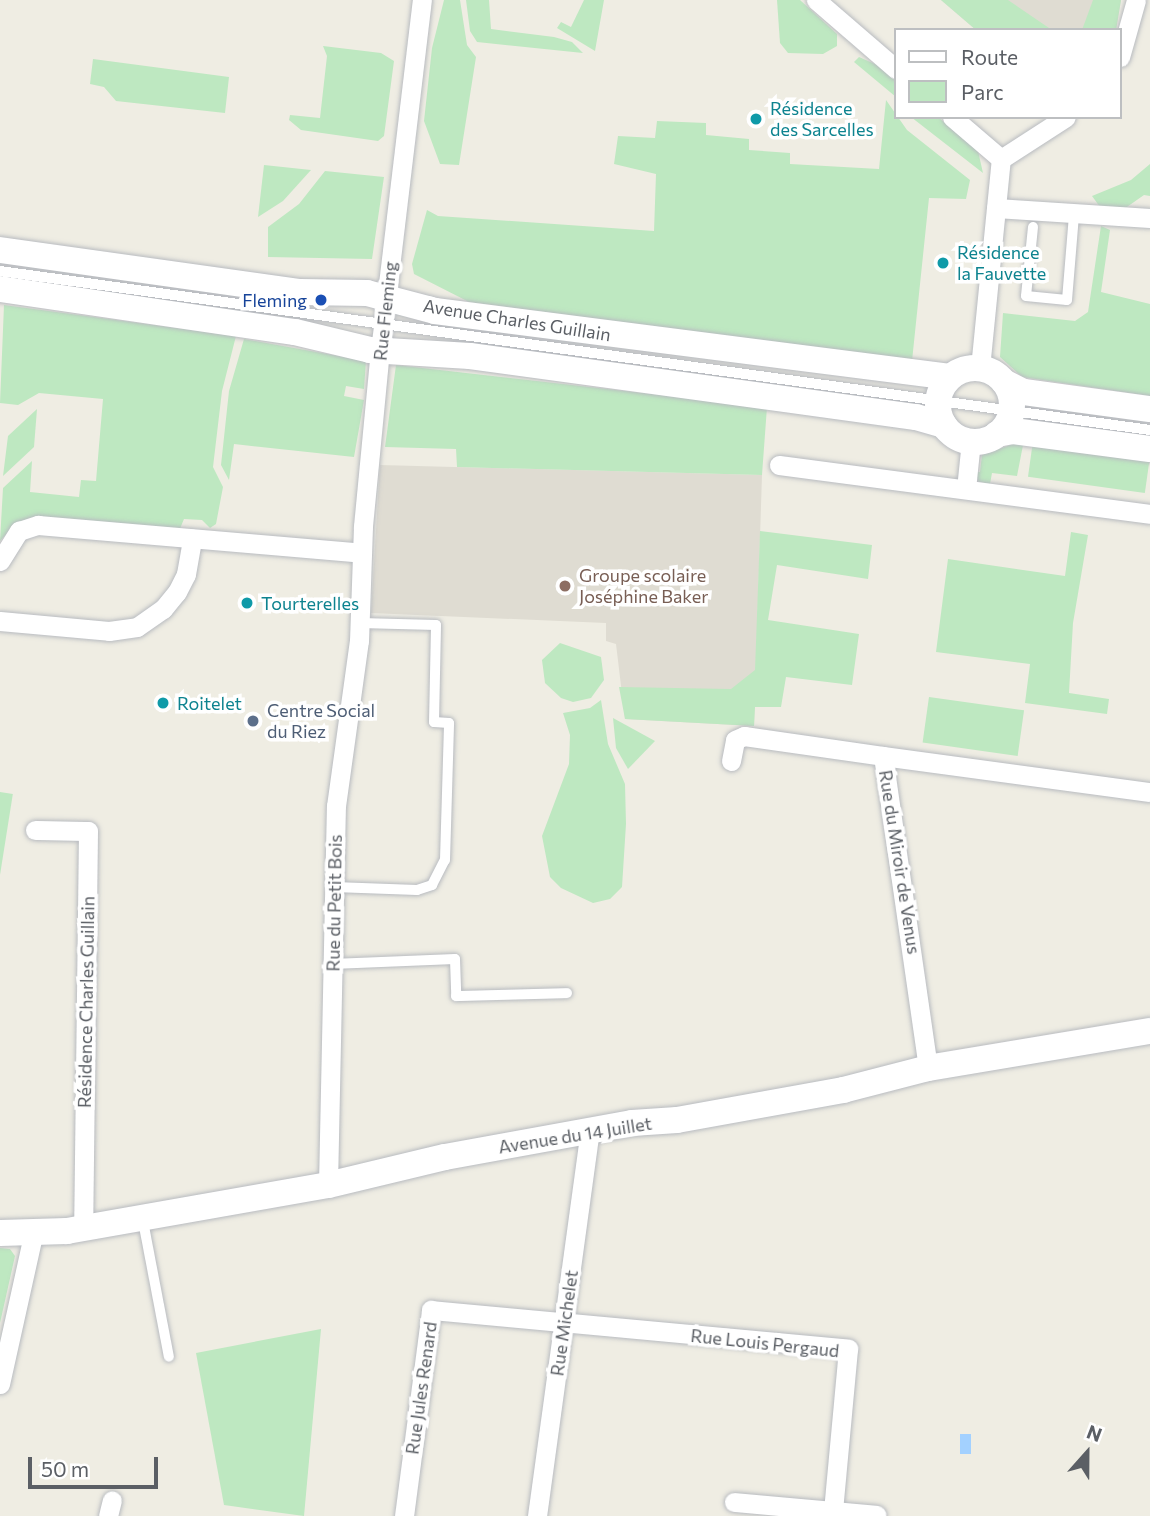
<!DOCTYPE html>
<html>
<head>
<meta charset="utf-8">
<style>
  body { margin:0 }
  #map { position:relative; width:1150px; height:1516px; overflow:hidden; background:#efede3; font-family:Commissioner,sans-serif }
  div>[style] { position:absolute }
  [style*='--x'] { left:calc(var(--x)*1px); top:calc(var(--y)*1px); width:calc(var(--w)*1px); rotate:calc(var(--a)*1deg) }
  .education>* { inset:0; background:#dfdcd2 }
  .green>* { inset:0; background:#bee8c1; transform-origin:0 0 }
  .water>* { inset:0; background:#a3d1ff; transform-origin:0 0 }
  .roads { filter:drop-shadow(0 0 2px #b8bbc0) drop-shadow(0 0 2px #b8bbc0) }
  .lane>* { height:10px; margin:-5px; padding:0 5px; transform-origin:5px; border-radius:5px; background:#fff }
  .street>* { height:19px; margin:-9.5px; padding:0 9.5px; transform-origin:9.5px; border-radius:9.5px; background:#fff }
  .secondary>* { height:26px; margin:-13px; padding:0 13px; transform-origin:13px; border-radius:13px; background:#fff }
  .secondary>.ring { margin:-13px; padding:0; box-sizing:content-box; background:none; border:26px solid #fff; border-radius:50% }
  .dots>* { width:19px; height:19px; translate:-50% -50%; box-sizing:border-box; border:4px solid #fff; border-radius:50% }
  span { translate:-50% -50%; white-space:nowrap; text-align:center; line-height:1.15; -webkit-text-stroke:7px #fff; paint-order:stroke }
  .culture-label { font-size:18px; color:#0d838f }
  .left { translate:0 -50%; text-align:left }
  .transit-label { font-size:18px; color:#164399 }
  .right { translate:-100% -50%; text-align:right }
  .street-label { font-size:18px; color:#5b5f65 }
  .education-label { font-size:18px; color:#785e54 }
  .service-label { font-size:18px; color:#4e5e75 }
  .legend { position:absolute; left:894px; top:28px; width:228px; height:91px; box-sizing:border-box; background:#fff; border:2px solid #bdbfc1; margin:0; padding:9px 12px; list-style:none; font-size:21px; color:#5b5f65 }
  .legend li { display:flex; align-items:center; gap:14px; height:35px }
  .legend b { width:35px; border:2px solid #bdbfc1 }
  .north { position:absolute; left:1052px; top:1418px; width:70px; height:70px; -webkit-text-stroke:5px #fff; paint-order:stroke; rotate:21deg; font-size:19px; font-weight:700; line-height:28px; text-align:center; color:#5b5f65 }
  .north::after { content:''; display:block; margin:auto; width:24px; height:32px; background:#5b5f65; clip-path:polygon(50% 0,100% 100%,50% 72%,0 100%) }
  .scale { position:absolute; left:28px; top:1457px; width:130px; height:32px; box-sizing:border-box; border:4px solid #5b5f65; border-top:0; padding-left:9px; font-size:21px; line-height:24px; white-space:nowrap; color:#5b5f65; -webkit-text-stroke:5px #fff; paint-order:stroke }
</style>
</head>
<body>
<div id="map">
  <div class="education">
    <i style="clip-path:polygon(941px 0,1121px 0,1116px 30px,976px 30px)"></i>
    <i style="clip-path:polygon(380px 465px,762px 475px,754px 726px,625px 719px,616px 644px,606px 641px,606px 623px,371px 613px)"></i>
  </div>
  <div class="green">
    <i style="clip-path:polygon(444px 0,460px 0,467px 45px,476px 57px,459px 165px,440px 164px,424px 121px,432px 48px)"></i>
    <i style="clip-path:polygon(466px 0,489px 0,491px 29px,554px 37px,572px 42px,583px 53px,477px 42px,470px 31px)"></i>
    <i style="clip-path:polygon(584px 0,604px 0,595px 51px,557px 28px,561px 22px,571px 27px)"></i>
    <i style="clip-path:polygon(777px 0,800px 0,837px 34px,837px 46px,823px 54px,788px 53px,780px 43px)"></i>
    <i style="clip-path:polygon(941px 0,1008px 0,1052px 30px,976px 30px)"></i>
    <i style="clip-path:polygon(1093px 0,1121px 0,1116px 30px,1082px 30px)"></i>
    <i style="clip-path:polygon(323px 46px,381px 53px,394px 61px,384px 136px,378px 141px,301px 130px,289px 120px,290px 115px,320px 118px,327px 56px)"></i>
    <i style="clip-path:polygon(859px 57px,877px 65px,896px 81px,896px 97px,854px 62px)"></i>
    <i style="clip-path:polygon(93px 59px,229px 77px,225px 113px,116px 101px,104px 87px,90px 84px)"></i>
    <i style="clip-path:polygon(886px 100px,907px 130px,970px 180px,966px 199px,929px 198px,912px 361px,469px 302px,414px 274px,412px 264px,427px 210px,438px 216px,654px 231px,656px 174px,614px 164px,618px 136px,655px 138px,657px 121px,706px 123px,706px 135px,749px 139px,749px 150px,790px 153px,790px 164px,879px 169px)"></i>
    <i style="clip-path:polygon(911px 117px,938px 117px,978px 151px,983px 173px)"></i>
    <i style="clip-path:polygon(1150px 164px,1150px 196px,1144px 195px,1124px 209px,1100px 207px,1092px 196px,1131px 180px)"></i>
    <i style="clip-path:polygon(264px 165px,311px 170px,283px 201px,258px 217px)"></i>
    <i style="clip-path:polygon(325px 171px,384px 177px,372px 259px,268px 257px,268px 227px,299px 204px)"></i>
    <i style="clip-path:polygon(1101px 226px,1110px 230px,1101px 292px,1150px 304px,1150px 396px,1022px 377px,1000px 357px,1003px 313px,1075px 321px,1088px 312px)"></i>
    <i style="clip-path:polygon(4px 305px,236px 336px,222px 391px,213px 467px,223px 487px,216px 524px,210px 528px,202px 520px,184px 519px,179px 531px,15px 524px,0 541px,3px 488px,32px 461px,30px 492px,79px 497px,81px 480px,96px 481px,103px 399px,39px 393px,18px 405px,0 403px)"></i>
    <i style="clip-path:polygon(244px 339px,366px 361px,364px 389px,346px 386px,344px 396px,364px 400px,354px 457px,234px 444px,229px 480px,221px 465px,229px 391px)"></i>
    <i style="clip-path:polygon(396px 365px,767px 407px,762px 475px,457px 467px,456px 449px,385px 447px)"></i>
    <i style="clip-path:polygon(37px 409px,34px 447px,3px 476px,8px 436px)"></i>
    <i style="clip-path:polygon(1024px 440px,1017px 476px,992px 473px,990px 484px,979px 482px,974px 472px,980px 472px,982px 455px)"></i>
    <i style="left:1033px;top:441px;width:118px;height:36px;rotate:8deg"></i>
    <i style="clip-path:polygon(760px 531px,872px 545px,868px 579px,777px 565px,768px 620px,859px 634px,852px 685px,786px 677px,781px 707px,755px 707px,754px 726px,625px 719px,619px 687px,731px 689px,755px 670px)"></i>
    <i style="clip-path:polygon(1071px 532px,1088px 535px,1073px 623px,1069px 693px,1109px 699px,1107px 714px,1025px 703px,1030px 664px,936px 652px,948px 559px,1065px 576px)"></i>
    <i style="clip-path:polygon(560px 643px,601px 657px,604px 680px,591px 698px,573px 702px,561px 698px,545px 683px,542px 660px)"></i>
    <i style="left:929px;top:697px;width:96px;height:46px;rotate:8deg"></i>
    <i style="clip-path:polygon(601px 700px,608px 744px,625px 784px,626px 824px,622px 887px,610px 899px,593px 903px,561px 888px,550px 877px,542px 836px,569px 764px,570px 735px,563px 713px,590px 708px)"></i>
    <i style="clip-path:polygon(613px 718px,655px 741px,628px 769px,616px 748px)"></i>
    <i style="left:0;top:792px;width:13px;height:87px;rotate:9deg"></i>
    <i style="clip-path:polygon(0 1248px,10px 1249px,15px 1256px,0 1323px)"></i>
    <i style="clip-path:polygon(321px 1329px,304px 1516px,224px 1505px,196px 1353px)"></i>
  </div>
  <div class="water">
    <i style="left:960px;top:1434px;width:11px;height:20px"></i>
  </div>
  <div class="roads">
    <div class="lane">
      <i style="--x:1033;--y:227;--w:69;--a:95.8"></i>
      <i style="--x:1026;--y:296;--w:41;--a:5.6"></i>
      <i style="--x:1067;--y:300;--w:85;--a:-85.3"></i>
      <i style="--x:0;--y:271;--w:1161;--a:7.87"></i>
      <i style="--x:334;--y:887;--w:83;--a:2.1"></i>
      <i style="--x:417;--y:890;--w:16;--a:-18"></i>
      <i style="--x:432;--y:885;--w:28;--a:-63"></i>
      <i style="--x:445;--y:860;--w:137;--a:-88.3"></i>
      <i style="--x:449;--y:723;--w:15;--a:-176"></i>
      <i style="--x:434;--y:722;--w:97;--a:-88.8"></i>
      <i style="--x:436;--y:625;--w:76;--a:-178.5"></i>
      <i style="--x:332;--y:964;--w:123;--a:-2.3"></i>
      <i style="--x:455;--y:959;--w:37;--a:88"></i>
      <i style="--x:456;--y:996;--w:111;--a:-1.5"></i>
      <i style="--x:143;--y:1221;--w:138;--a:79.2"></i>
    </div>
    <div class="street">
      <i style="--x:816;--y:0;--w:106;--a:40.8"></i>
      <i style="--x:1120;--y:57;--w:59;--a:-74.3"></i>
      <i style="--x:952;--y:117;--w:65;--a:40.6"></i>
      <i style="--x:1001;--y:159;--w:77;--a:-32.9"></i>
      <i style="--x:996;--y:208;--w:154;--a:3.7"></i>
      <i style="--x:980;--y:368;--w:210;--a:-84.3"></i>
      <i style="--x:779;--y:465;--w:374;--a:7.5"></i>
      <i style="--x:966;--y:489;--w:48;--a:-84.1"></i>
      <i style="--x:0;--y:561;--w:36;--a:-58"></i>
      <i style="--x:19;--y:531;--w:20;--a:-18"></i>
      <i style="--x:38;--y:525;--w:325;--a:4.9"></i>
      <i style="--x:0;--y:621;--w:109;--a:5.2"></i>
      <i style="--x:109;--y:631;--w:28;--a:-8"></i>
      <i style="--x:137;--y:627;--w:32;--a:-35"></i>
      <i style="--x:163;--y:609;--w:22;--a:-51"></i>
      <i style="--x:177;--y:592;--w:20;--a:-63"></i>
      <i style="--x:186;--y:574;--w:36;--a:-80"></i>
      <i style="--x:731;--y:761;--w:21;--a:-79"></i>
      <i style="--x:735;--y:740;--w:10;--a:-24"></i>
      <i style="--x:744;--y:736;--w:140;--a:8.2"></i>
      <i style="--x:35;--y:830;--w:53;--a:1.1"></i>
      <i style="--x:88;--y:831;--w:396;--a:90.7"></i>
      <i style="--x:928;--y:1068;--w:315;--a:-98.2"></i>
      <i style="--x:883;--y:756;--w:269;--a:7.7"></i>
      <i style="--x:328;--y:1185;--w:379;--a:-88.8"></i>
      <i style="--x:336;--y:806;--w:167;--a:-82.1"></i>
      <i style="--x:359;--y:641;--w:115;--a:-88"></i>
      <i style="--x:363;--y:526;--w:176;--a:-84.5"></i>
      <i style="--x:380;--y:351;--w:354;--a:-83.2"></i>
      <i style="--x:0;--y:1384;--w:153;--a:-77.5"></i>
      <i style="--x:734;--y:1502;--w:143;--a:5.2"></i>
      <i style="--x:108;--y:1516;--w:16;--a:-76"></i>
      <i style="--x:404;--y:1516;--w:208;--a:-82.5"></i>
      <i style="--x:431;--y:1310;--w:419;--a:5.3"></i>
      <i style="--x:848;--y:1349;--w:163;--a:95.3"></i>
      <i style="--x:537;--y:1516;--w:390;--a:-82.2"></i>
    </div>
    <div class="secondary">
      <i style="--x:0;--y:250;--w:303;--a:8"></i>
      <i style="--x:300;--y:292;--w:67;--a:0.9"></i>
      <i style="--x:367;--y:293;--w:70;--a:14.8"></i>
      <i style="--x:435;--y:311;--w:519;--a:7.3"></i>
      <i style="--x:0;--y:289;--w:298;--a:8.3"></i>
      <i style="--x:295;--y:332;--w:77;--a:13.5"></i>
      <i style="--x:370;--y:350;--w:100;--a:3.4"></i>
      <i style="--x:470;--y:356;--w:450;--a:7.8"></i>
      <i style="--x:916;--y:417;--w:29;--a:16"></i>
      <i class="ring" style="left:938px;top:368px;width:48px;height:48px"></i>
      <i style="--x:1004;--y:382;--w:22;--a:27"></i>
      <i style="--x:1024;--y:392;--w:127;--a:7.7"></i>
      <i style="--x:997;--y:434;--w:16;--a:-11"></i>
      <i style="--x:1013;--y:431;--w:138;--a:7.5"></i>
      <i style="--x:0;--y:1233;--w:67;--a:-1.7"></i>
      <i style="--x:67;--y:1231;--w:265;--a:-10"></i>
      <i style="--x:328;--y:1185;--w:120;--a:-13.5"></i>
      <i style="--x:445;--y:1157;--w:190;--a:-10.3"></i>
      <i style="--x:632;--y:1123;--w:45;--a:-3.8"></i>
      <i style="--x:677;--y:1120;--w:169;--a:-10.2"></i>
      <i style="--x:843;--y:1090;--w:88;--a:-14.5"></i>
      <i style="--x:928;--y:1068;--w:225;--a:-9.5"></i>
    </div>
  </div>
  <div class="dots">
    <i style="left:756px;top:119px;background:#0f9aa8"></i>
    <i style="left:943px;top:263px;background:#0f9aa8"></i>
    <i style="left:321px;top:300px;background:#1a4fb4"></i>
    <i style="left:565px;top:586px;background:#8d6e63"></i>
    <i style="left:247px;top:603px;background:#0f9aa8"></i>
    <i style="left:163px;top:703px;background:#0f9aa8"></i>
    <i style="left:253px;top:721px;background:#5c6f8a"></i>
  </div>
  <div class="culture-label">
    <span class="left" style="left:770px;top:119px">Résidence<br>des Sarcelles</span>
    <span class="left" style="left:957px;top:263px">Résidence<br>la Fauvette</span>
    <span class="left" style="left:261px;top:603px">Tourterelles</span>
    <span class="left" style="left:177px;top:703px">Roitelet</span>
  </div>
  <div class="transit-label">
    <span class="right" style="left:307px;top:300px">Fleming</span>
  </div>
  <div class="street-label">
    <span style="left:385px;top:311px;rotate:-84deg">Rue Fleming</span>
    <span style="left:517px;top:320px;rotate:9deg">Avenue Charles Guillain</span>
    <span style="left:900px;top:862px;rotate:81deg">Rue du Miroir de Venus</span>
    <span style="left:334px;top:903px;rotate:-89deg">Rue du Petit Bois</span>
    <span style="left:86px;top:1002px;rotate:-89deg">Résidence Charles Guillain</span>
    <span style="left:575px;top:1135px;rotate:-9deg">Avenue du 14 Juillet</span>
    <span style="left:564px;top:1323px;rotate:-82deg">Rue Michelet</span>
    <span style="left:765px;top:1343px;rotate:6deg">Rue Louis Pergaud</span>
    <span style="left:421px;top:1388px;rotate:-82deg">Rue Jules Renard</span>
  </div>
  <div class="education-label">
    <span class="left" style="left:579px;top:586px">Groupe scolaire<br>Joséphine Baker</span>
  </div>
  <div class="service-label">
    <span class="left" style="left:267px;top:721px">Centre Social<br>du Riez</span>
  </div>
  <ul class="legend">
  <li><b style="height:9px;background:#fff"></b>Route</li>
  <li><b style="height:19px;background:#bee8c1"></b>Parc</li>
  </ul>
  <div class="north">N</div>
  <div class="scale">50 m</div>
</div>
</body>
</html>
